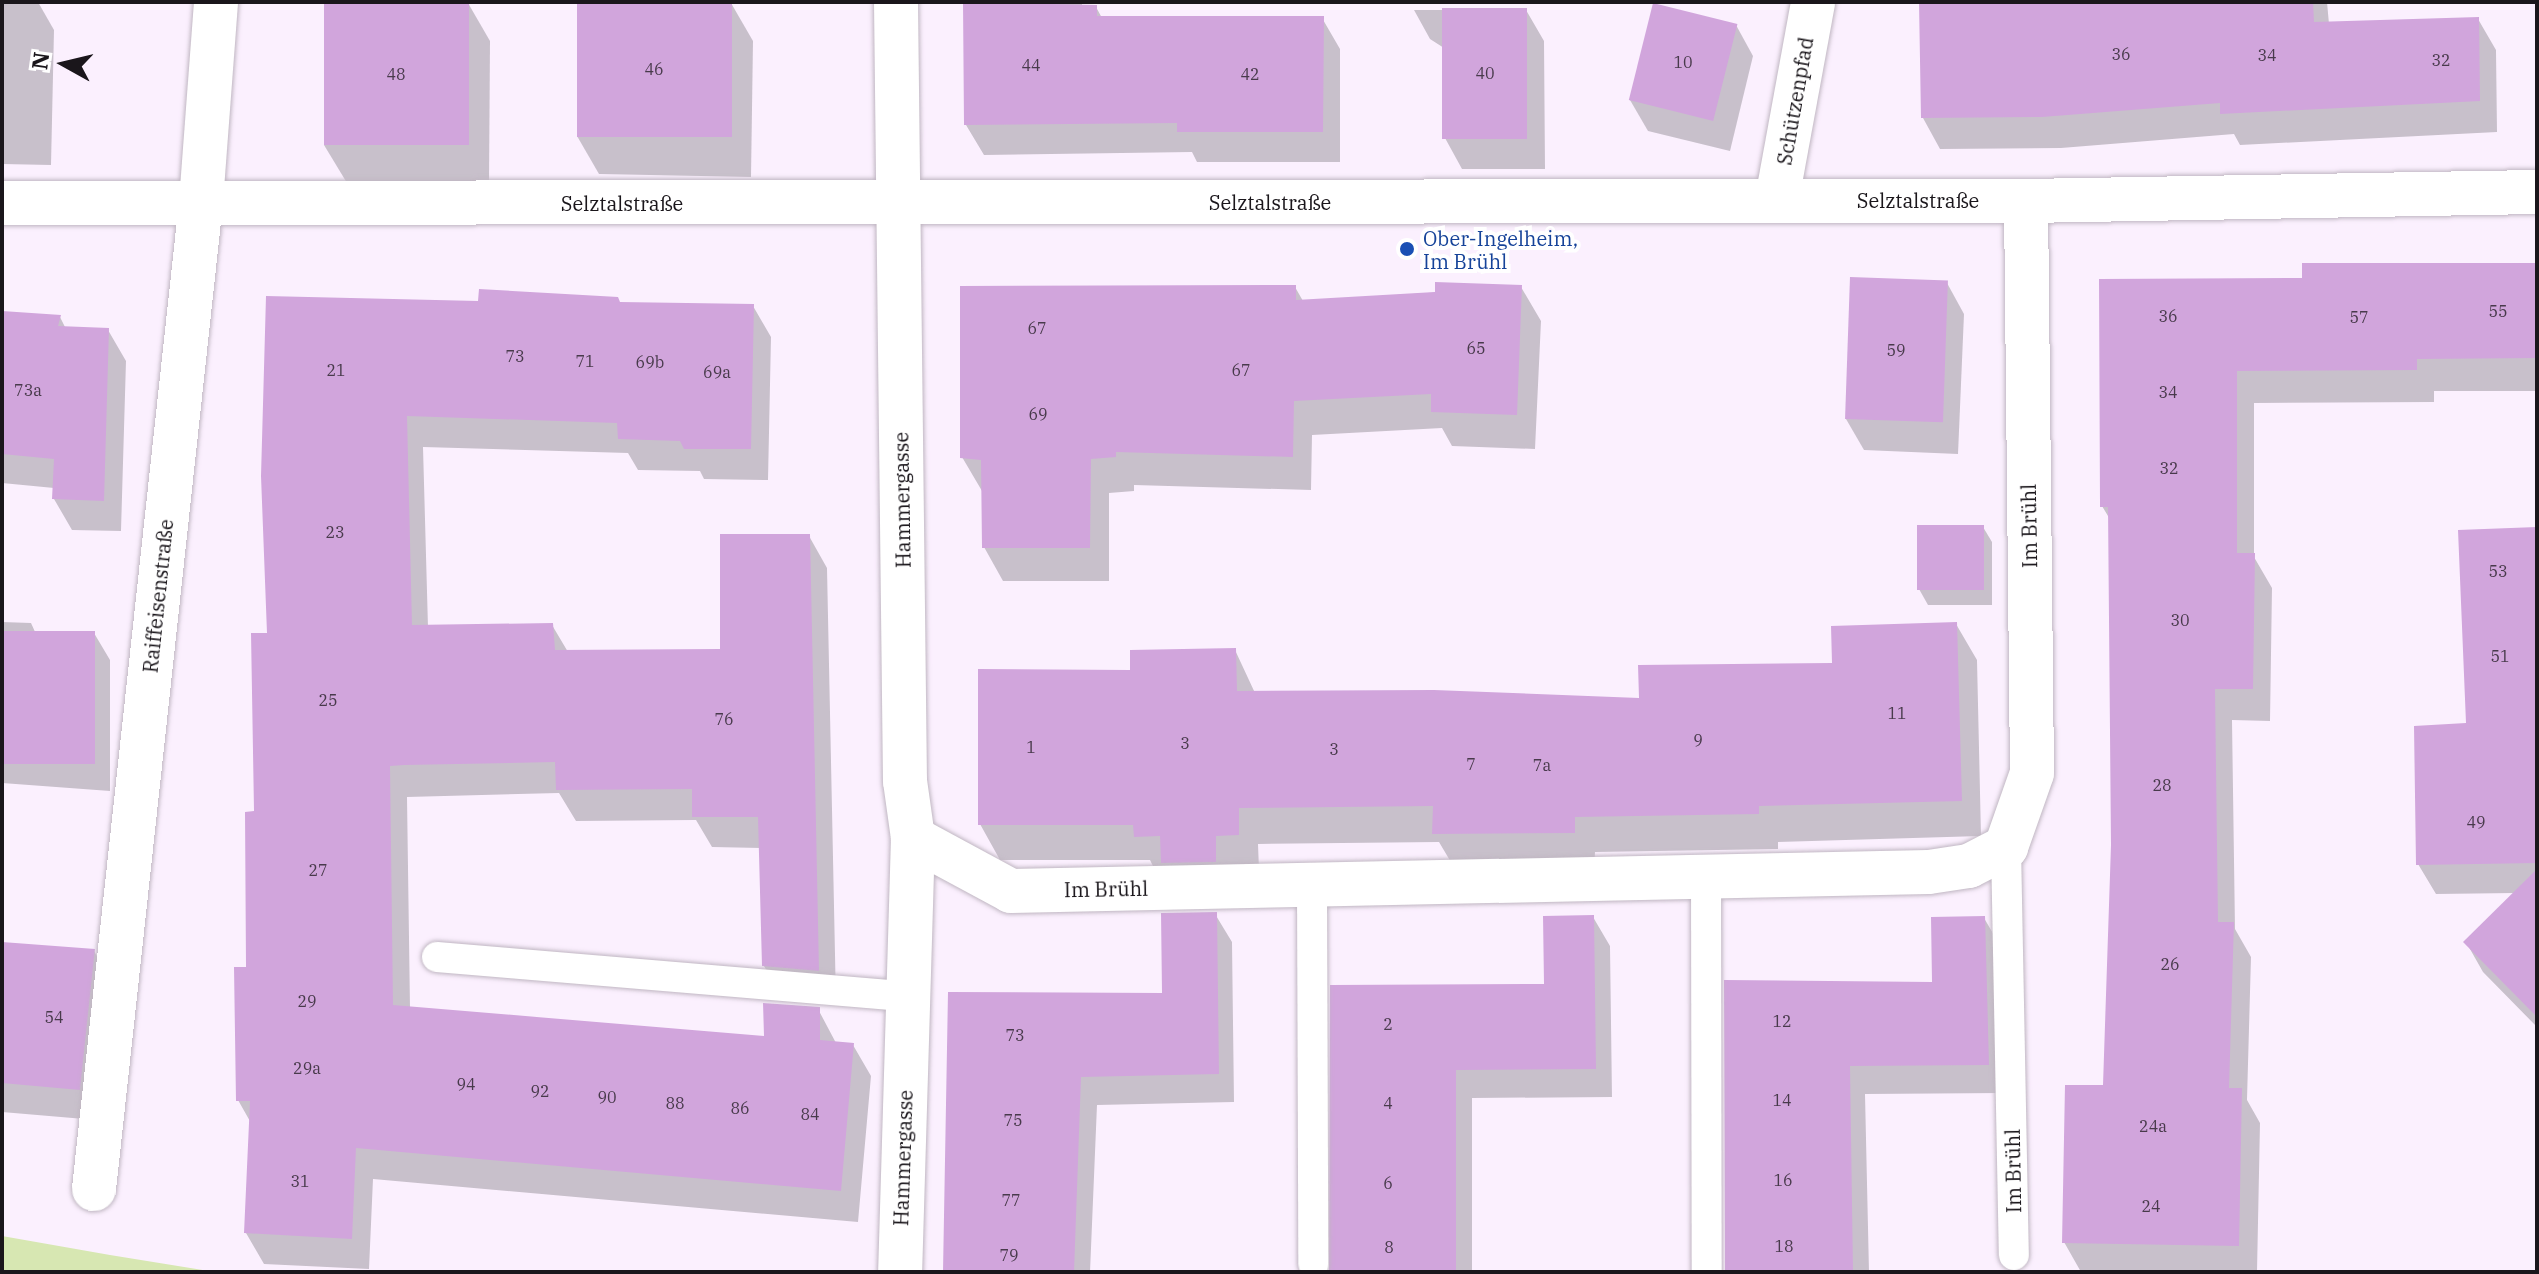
<!DOCTYPE html>
<html>
<head>
<meta charset="utf-8">
<style>
  body { margin:0 }
  #map { position:relative; width:2539px; height:1274px; overflow:hidden; background:#fbf0fe; font-family:"IBM Plex Serif",serif }
  div>[style] { position:absolute }
  [style*='--x'] { left:calc(var(--x)*1px); top:calc(var(--y)*1px); width:calc(var(--w)*1px); rotate:calc(var(--a)*1deg) }
  .green>* { inset:0; background:#d7e7b2 }
  .shadow>* { inset:0; background:#0003 }
  .building>* { inset:0; background:#d1a5dc; transform-origin:0 0 }
  .roads { filter:drop-shadow(0 0 2px #c0b6c2) drop-shadow(0 0 2px #c0b6c2) }
  .service>* { height:30px; margin:-15px; padding:0 15px; transform-origin:15px; border-radius:15px; background:#fff }
  .minor>* { height:44px; margin:-22px; padding:0 22px; transform-origin:22px; border-radius:22px; background:#fff }
  .dots>* { width:22px; height:22px; translate:-50% -50%; box-sizing:border-box; border:4px solid #fff; border-radius:50% }
  span { translate:-50% -50%; white-space:nowrap; text-align:center; line-height:1.15; -webkit-text-stroke:8px #fff; paint-order:stroke }
  .number-label { font-size:16px; color:#483a4b }
  .number-label span { -webkit-text-stroke-width:0 }
  .street-label { font-size:20px; color:#1a161b }
  .transit-label { font-size:20px; color:#164399 }
  .left { translate:0 -50%; text-align:left }
  .frame { position:absolute; inset:0; border:4px solid #1a161b; pointer-events:none }
  .north { position:absolute; left:24px; top:24px; width:80px; height:80px; -webkit-text-stroke:6px #fff; paint-order:stroke; rotate:278deg; font-size:22px; font-weight:700; line-height:32px; text-align:center; color:#1a161b }
  .north::after { content:''; display:block; margin:auto; width:28px; height:36px; background:#1a161b; clip-path:polygon(50% 0,100% 100%,50% 72%,0 100%) }
</style>
</head>
<body>
<div id="map">
  <div class="green">
    <i style="clip-path:polygon(2px 1236px,110px 1255px,215px 1272px,2px 1272px)"></i>
  </div>
  <div class="shadow">
    <i style="clip-path:polygon(2px 2px,38px 2px,54px 30px,51px 165px,2px 164px)"></i>
    <i style="clip-path:polygon(326px 2px,468px 3px,490px 41px,489px 184px,347px 183px,324px 145px)"></i>
    <i style="clip-path:polygon(579px 2px,731px 3px,753px 41px,751px 177px,599px 174px,577px 136px)"></i>
    <i style="clip-path:polygon(966px 2px,1082px 2px,1082px 7px,1096px 7px,1102px 18px,1322px 18px,1340px 49px,1340px 162px,1197px 162px,1192px 152px,984px 155px,966px 125px)"></i>
    <i style="clip-path:polygon(1921px 2px,2327px 2px,2329px 24px,2478px 19px,2496px 50px,2497px 132px,2240px 145px,2234px 134px,2061px 148px,1940px 149px,1923px 118px)"></i>
    <i style="clip-path:polygon(1414px 10px,1526px 10px,1544px 41px,1545px 169px,1462px 169px,1445px 138px,1444px 48px,1430px 39px)"></i>
    <i style="clip-path:polygon(1736px 25px,1753px 56px,1730px 151px,1648px 131px,1630px 100px)"></i>
    <i style="clip-path:polygon(2537px 266px,2537px 391px,2434px 391px,2434px 402px,2254px 403px,2254px 557px,2272px 588px,2270px 721px,2232px 720px,2235px 929px,2251px 957px,2247px 1100px,2260px 1123px,2257px 1272px,2081px 1272px,2064px 1242px,2105px 1087px,2113px 845px,2111px 521px,2102px 506px,2304px 280px)"></i>
    <i style="clip-path:polygon(1947px 283px,1964px 314px,1958px 454px,1864px 450px,1846px 419px)"></i>
    <i style="clip-path:polygon(1295px 287px,1303px 301px,1521px 287px,1541px 321px,1535px 449px,1452px 446px,1442px 428px,1312px 435px,1311px 490px,1134px 485px,1134px 491px,1109px 493px,1109px 581px,1003px 581px,984px 547px,982px 491px,962px 457px)"></i>
    <i style="clip-path:polygon(620px 304px,753px 306px,771px 337px,768px 480px,704px 479px,700px 471px,638px 470px,628px 453px,423px 447px,428px 627px,552px 625px,568px 652px,722px 651px,809px 536px,827px 568px,836px 1002px,782px 997px,764px 966px,761px 848px,712px 847px,696px 820px,576px 821px,559px 793px,407px 797px,410px 1008px,766px 1038px,818px 1009px,836px 1043px,853px 1045px,871px 1076px,858px 1222px,373px 1179px,369px 1269px,264px 1264px,246px 1233px,251px 1123px,238px 1100px,269px 635px,263px 476px)"></i>
    <i style="clip-path:polygon(2px 313px,60px 317px,66px 329px,108px 330px,126px 361px,121px 531px,72px 530px,54px 499px,54px 488px,2px 483px)"></i>
    <i style="clip-path:polygon(1983px 527px,1992px 542px,1992px 605px,1928px 605px,1919px 589px)"></i>
    <i style="clip-path:polygon(2537px 529px,2537px 1027px,2483px 972px,2466px 942px,2515px 893px,2436px 894px,2418px 864px)"></i>
    <i style="clip-path:polygon(2px 622px,31px 623px,36px 634px,94px 633px,110px 660px,110px 791px,2px 783px)"></i>
    <i style="clip-path:polygon(1956px 624px,1977px 660px,1981px 836px,1778px 842px,1778px 849px,1595px 852px,1594px 868px,1455px 869px,1439px 842px,1258px 844px,1259px 870px,1156px 872px,1150px 860px,1000px 860px,980px 824px,1132px 672px,1235px 650px,1255px 693px,1641px 700px,1834px 665px)"></i>
    <i style="clip-path:polygon(1215px 914px,1232px 942px,1234px 1102px,1097px 1105px,1090px 1272px,945px 1272px,950px 994px,1164px 995px)"></i>
    <i style="clip-path:polygon(1593px 917px,1610px 946px,1612px 1097px,1472px 1098px,1472px 1272px,1329px 1272px,1333px 1264px,1332px 987px,1546px 986px)"></i>
    <i style="clip-path:polygon(1984px 918px,2001px 947px,2004px 1093px,1865px 1094px,1869px 1272px,1727px 1272px,1726px 982px,1934px 984px)"></i>
    <i style="clip-path:polygon(2px 943px,94px 951px,111px 982px,96px 1120px,2px 1112px)"></i>
  </div>
  <div class="building">
    <i style="left:324px;top:2px;width:145px;height:143px"></i>
    <i style="left:577px;top:2px;width:155px;height:135px"></i>
    <i style="clip-path:polygon(963px 2px,1097px 5px,1097px 16px,1324px 16px,1323px 132px,1177px 132px,1177px 123px,964px 125px)"></i>
    <i style="clip-path:polygon(1919px 2px,2313px 2px,2314px 22px,2479px 17px,2480px 101px,2220px 114px,2220px 103px,2042px 117px,1921px 118px)"></i>
    <i style="left:1653px;top:3px;width:87px;height:100px;rotate:14deg"></i>
    <i style="left:1442px;top:8px;width:85px;height:131px"></i>
    <i style="clip-path:polygon(2302px 263px,2537px 263px,2537px 358px,2417px 359px,2417px 370px,2237px 371px,2237px 553px,2255px 553px,2253px 689px,2215px 689px,2218px 922px,2234px 922px,2229px 1088px,2242px 1088px,2239px 1246px,2062px 1243px,2065px 1085px,2103px 1085px,2111px 845px,2108px 507px,2100px 507px,2099px 279px,2302px 278px)"></i>
    <i style="left:1850px;top:277px;width:98px;height:142px;rotate:2deg"></i>
    <i style="clip-path:polygon(1435px 282px,1522px 285px,1517px 415px,1431px 412px,1431px 394px,1294px 401px,1293px 457px,1116px 452px,1116px 457px,1091px 459px,1090px 548px,982px 548px,981px 460px,960px 458px,960px 286px,1296px 285px,1296px 300px,1435px 292px)"></i>
    <i style="clip-path:polygon(479px 289px,618px 297px,620px 302px,754px 304px,751px 449px,684px 449px,680px 441px,618px 439px,617px 423px,407px 416px,412px 625px,553px 623px,555px 650px,720px 649px,720px 534px,810px 534px,819px 971px,762px 966px,758px 817px,692px 817px,692px 789px,556px 790px,555px 762px,404px 765px,390px 766px,393px 1005px,764px 1036px,763px 1003px,820px 1007px,820px 1040px,854px 1043px,841px 1191px,356px 1148px,352px 1239px,244px 1233px,250px 1101px,236px 1101px,234px 967px,246px 967px,245px 812px,254px 811px,251px 633px,267px 633px,261px 476px,266px 296px,478px 301px)"></i>
    <i style="clip-path:polygon(2px 311px,61px 315px,58px 326px,109px 328px,104px 501px,52px 499px,54px 459px,2px 454px)"></i>
    <i style="left:1917px;top:525px;width:67px;height:65px"></i>
    <i style="clip-path:polygon(2537px 527px,2537px 863px,2416px 865px,2414px 726px,2466px 723px,2458px 530px)"></i>
    <i style="clip-path:polygon(1957px 622px,1962px 801px,1759px 806px,1759px 814px,1575px 817px,1575px 833px,1432px 834px,1433px 806px,1239px 808px,1239px 835px,1216px 836px,1216px 862px,1161px 863px,1160px 836px,1134px 837px,1133px 825px,978px 825px,978px 669px,1130px 670px,1130px 650px,1236px 648px,1237px 691px,1434px 690px,1639px 698px,1638px 665px,1832px 663px,1831px 626px)"></i>
    <i style="left:95px;top:631px;width:133px;height:93px;rotate:90deg"></i>
    <i style="clip-path:polygon(2537px 869px,2537px 1017px,2463px 942px)"></i>
    <i style="clip-path:polygon(1217px 912px,1219px 1074px,1081px 1077px,1074px 1272px,943px 1272px,948px 992px,1162px 993px,1161px 913px)"></i>
    <i style="clip-path:polygon(1594px 915px,1596px 1069px,1456px 1070px,1456px 1272px,1329px 1272px,1330px 985px,1544px 984px,1543px 916px)"></i>
    <i style="clip-path:polygon(1985px 916px,1989px 1065px,1850px 1066px,1853px 1272px,1725px 1272px,1724px 980px,1932px 982px,1931px 917px)"></i>
    <i style="clip-path:polygon(2px 942px,95px 949px,80px 1090px,2px 1083px)"></i>
  </div>
  <div class="roads">
    <div class="service">
      <i style="--x:2006;--y:847;--w:408;--a:88.9"></i>
      <i style="--x:1706;--y:875;--w:397;--a:89.9"></i>
      <i style="--x:1312;--y:886;--w:378;--a:89.8"></i>
      <i style="--x:437;--y:957;--w:474;--a:4.8"></i>
    </div>
    <div class="minor">
      <i style="--x:896;--y:2;--w:779;--a:89.34"></i>
      <i style="--x:905;--y:781;--w:58;--a:82"></i>
      <i style="--x:913;--y:838;--w:434;--a:91.7"></i>
      <i style="--x:1777;--y:199;--w:200;--a:-79.6"></i>
      <i style="--x:2;--y:203;--w:2024;--a:-0.06"></i>
      <i style="--x:2026;--y:201;--w:511;--a:-1.01"></i>
      <i style="--x:913;--y:838;--w:111;--a:28.4"></i>
      <i style="--x:1011;--y:891;--w:918;--a:-1.19"></i>
      <i style="--x:1929;--y:872;--w:40;--a:-8.5"></i>
      <i style="--x:1969;--y:866;--w:42;--a:-27.2"></i>
      <i style="--x:2006;--y:847;--w:78;--a:-70.6"></i>
      <i style="--x:2032;--y:773;--w:572;--a:-90.6"></i>
      <i style="--x:94;--y:1189;--w:993;--a:-83.81"></i>
      <i style="--x:201;--y:202;--w:201;--a:-85.7"></i>
    </div>
  </div>
  <div class="dots">
    <i style="left:1407px;top:249px;background:#1a4fb4"></i>
  </div>
  <div class="number-label">
    <span style="left:2121px;top:54px">36</span>
    <span style="left:2267px;top:55px">34</span>
    <span style="left:2441px;top:60px">32</span>
    <span style="left:1683px;top:62px">10</span>
    <span style="left:1031px;top:65px">44</span>
    <span style="left:654px;top:69px">46</span>
    <span style="left:1485px;top:73px">40</span>
    <span style="left:396px;top:74px">48</span>
    <span style="left:1250px;top:74px">42</span>
    <span style="left:2498px;top:311px">55</span>
    <span style="left:2168px;top:316px">36</span>
    <span style="left:2359px;top:317px">57</span>
    <span style="left:1037px;top:328px">67</span>
    <span style="left:1476px;top:348px">65</span>
    <span style="left:1896px;top:350px">59</span>
    <span style="left:515px;top:356px">73</span>
    <span style="left:585px;top:361px">71</span>
    <span style="left:650px;top:362px">69b</span>
    <span style="left:336px;top:370px">21</span>
    <span style="left:1241px;top:370px">67</span>
    <span style="left:717px;top:372px">69a</span>
    <span style="left:28px;top:390px">73a</span>
    <span style="left:2168px;top:392px">34</span>
    <span style="left:1038px;top:414px">69</span>
    <span style="left:2169px;top:468px">32</span>
    <span style="left:335px;top:532px">23</span>
    <span style="left:2498px;top:571px">53</span>
    <span style="left:2180px;top:620px">30</span>
    <span style="left:2500px;top:656px">51</span>
    <span style="left:328px;top:700px">25</span>
    <span style="left:1897px;top:713px">11</span>
    <span style="left:724px;top:719px">76</span>
    <span style="left:1698px;top:740px">9</span>
    <span style="left:1185px;top:743px">3</span>
    <span style="left:1031px;top:747px">1</span>
    <span style="left:1334px;top:749px">3</span>
    <span style="left:1471px;top:764px">7</span>
    <span style="left:1542px;top:765px">7a</span>
    <span style="left:2162px;top:785px">28</span>
    <span style="left:2476px;top:822px">49</span>
    <span style="left:318px;top:870px">27</span>
    <span style="left:2170px;top:964px">26</span>
    <span style="left:307px;top:1001px">29</span>
    <span style="left:54px;top:1017px">54</span>
    <span style="left:1782px;top:1021px">12</span>
    <span style="left:1388px;top:1024px">2</span>
    <span style="left:1015px;top:1035px">73</span>
    <span style="left:307px;top:1068px">29a</span>
    <span style="left:466px;top:1084px">94</span>
    <span style="left:540px;top:1091px">92</span>
    <span style="left:607px;top:1097px">90</span>
    <span style="left:1782px;top:1100px">14</span>
    <span style="left:675px;top:1103px">88</span>
    <span style="left:1388px;top:1103px">4</span>
    <span style="left:740px;top:1108px">86</span>
    <span style="left:810px;top:1114px">84</span>
    <span style="left:1013px;top:1120px">75</span>
    <span style="left:2153px;top:1126px">24a</span>
    <span style="left:1783px;top:1180px">16</span>
    <span style="left:300px;top:1181px">31</span>
    <span style="left:1388px;top:1183px">6</span>
    <span style="left:1011px;top:1200px">77</span>
    <span style="left:2151px;top:1206px">24</span>
    <span style="left:1784px;top:1246px">18</span>
    <span style="left:1389px;top:1247px">8</span>
    <span style="left:1009px;top:1255px">79</span>
  </div>
  <div class="street-label">
    <span style="left:1795px;top:101px;rotate:-80deg">Schützenpfad</span>
    <span style="left:1918px;top:200px">Selztalstraße</span>
    <span style="left:1270px;top:202px">Selztalstraße</span>
    <span style="left:622px;top:203px">Selztalstraße</span>
    <span style="left:902px;top:500px;rotate:-91deg">Hammergasse</span>
    <span style="left:2029px;top:526px;rotate:-91deg">Im Brühl</span>
    <span style="left:158px;top:596px;rotate:-84deg">Raiffeisenstraße</span>
    <span style="left:1106px;top:889px;rotate:-1deg">Im Brühl</span>
    <span style="left:903px;top:1158px;rotate:-88deg">Hammergasse</span>
    <span style="left:2013px;top:1171px;rotate:-91deg">Im Brühl</span>
  </div>
  <div class="transit-label">
    <span class="left" style="left:1423px;top:250px">Ober-Ingelheim,<br>Im Brühl</span>
  </div>
  <div class="frame"></div>
  <div class="north">N</div>
</div>
</body>
</html>
